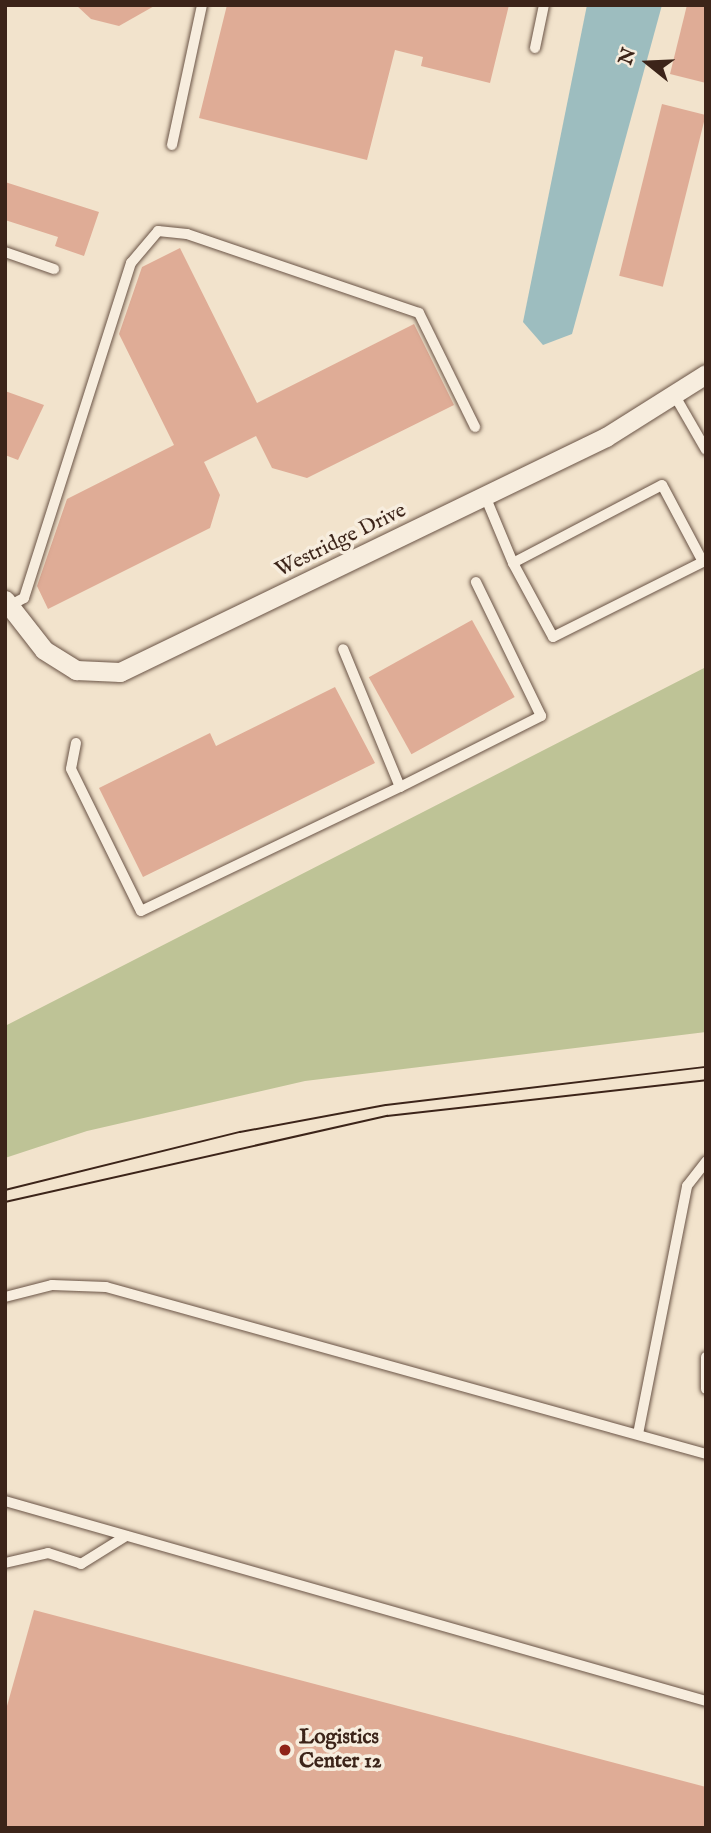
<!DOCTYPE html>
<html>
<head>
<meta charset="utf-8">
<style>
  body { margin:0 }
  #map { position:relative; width:711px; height:1833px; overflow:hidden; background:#f2e3cc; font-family:"IM FELL English",serif }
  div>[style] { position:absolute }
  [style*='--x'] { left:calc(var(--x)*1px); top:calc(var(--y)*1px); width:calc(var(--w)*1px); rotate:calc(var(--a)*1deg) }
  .green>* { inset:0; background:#bec396 }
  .water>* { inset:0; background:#9dbdbf }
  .building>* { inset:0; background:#dfac96; transform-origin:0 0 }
  .roads { filter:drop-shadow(0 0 2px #6a5446) drop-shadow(0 0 2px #6a5446) }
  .lane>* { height:10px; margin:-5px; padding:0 5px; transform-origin:5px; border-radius:5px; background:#f7edde }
  .street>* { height:19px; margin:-9.5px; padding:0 9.5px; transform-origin:9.5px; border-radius:9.5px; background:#f7edde }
  .tram>* { height:2px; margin:-1px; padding:0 1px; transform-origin:1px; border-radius:1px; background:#3c2419 }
  .dots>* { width:19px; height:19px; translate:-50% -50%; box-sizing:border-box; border:4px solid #f7edde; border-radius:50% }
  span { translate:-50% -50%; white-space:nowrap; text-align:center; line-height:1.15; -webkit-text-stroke:7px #f7edde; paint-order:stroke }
  .street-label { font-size:21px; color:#3c2419 }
  .poi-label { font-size:21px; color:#3c2419; font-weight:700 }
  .left { translate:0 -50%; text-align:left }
  .frame { position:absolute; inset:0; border:7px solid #3c2419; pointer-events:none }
  .north { position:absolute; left:613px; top:28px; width:70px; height:70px; -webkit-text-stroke:5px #f7edde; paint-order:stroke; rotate:288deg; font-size:19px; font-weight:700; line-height:28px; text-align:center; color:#3c2419 }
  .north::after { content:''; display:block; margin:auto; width:24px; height:32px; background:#3c2419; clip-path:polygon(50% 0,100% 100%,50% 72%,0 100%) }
</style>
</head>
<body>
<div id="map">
  <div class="green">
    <i style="clip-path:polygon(706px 667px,706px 1032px,305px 1081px,87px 1131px,5px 1158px,5px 1026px)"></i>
  </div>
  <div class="water">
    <i style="clip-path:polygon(587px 5px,662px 5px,572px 334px,543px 345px,523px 322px)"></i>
  </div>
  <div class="building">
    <i style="clip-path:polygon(76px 5px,156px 5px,119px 26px,91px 19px)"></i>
    <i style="clip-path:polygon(227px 5px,509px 5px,490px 83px,421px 66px,423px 57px,395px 50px,367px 160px,199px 118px)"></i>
    <i style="clip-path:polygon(687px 5px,706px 5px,706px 83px,670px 74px)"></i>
    <i style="left:662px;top:104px;width:45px;height:177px;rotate:14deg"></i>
    <i style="clip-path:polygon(5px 182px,99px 212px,84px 256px,55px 246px,58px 237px,5px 220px)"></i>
    <i style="clip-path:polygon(180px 248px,257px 403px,414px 324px,454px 405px,307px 478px,272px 468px,256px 436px,204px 462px,220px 495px,210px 528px,48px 609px,37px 586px,67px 499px,174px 445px,119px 334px,142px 267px)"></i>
    <i style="clip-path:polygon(5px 391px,44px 405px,18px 460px,5px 455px)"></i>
    <i style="left:472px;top:620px;width:88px;height:118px;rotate:61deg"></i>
    <i style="clip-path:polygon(335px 687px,375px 763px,143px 877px,99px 788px,210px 733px,216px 746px)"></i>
    <i style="clip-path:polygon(34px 1610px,706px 1787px,706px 1828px,5px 1828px,5px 1713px)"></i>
  </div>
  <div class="roads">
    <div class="lane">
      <i style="--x:535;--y:48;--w:44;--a:-78.2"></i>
      <i style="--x:172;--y:145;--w:143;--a:-77.9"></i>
      <i style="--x:5;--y:252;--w:52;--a:19.1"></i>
      <i style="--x:675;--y:396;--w:62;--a:60.1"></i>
      <i style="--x:485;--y:496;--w:73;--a:67.3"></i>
      <i style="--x:513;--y:563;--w:84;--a:61.6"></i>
      <i style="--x:553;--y:637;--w:168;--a:-26.6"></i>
      <i style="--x:703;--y:562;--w:87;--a:-118"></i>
      <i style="--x:662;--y:485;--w:168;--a:152.4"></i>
      <i style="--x:9;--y:606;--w:17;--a:-28"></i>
      <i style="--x:24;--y:598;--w:352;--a:-72.3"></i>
      <i style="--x:131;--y:263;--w:42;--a:-49.8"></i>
      <i style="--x:158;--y:231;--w:29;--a:6"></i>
      <i style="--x:187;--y:234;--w:245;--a:18.8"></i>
      <i style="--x:419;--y:313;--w:127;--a:63.8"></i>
      <i style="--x:76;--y:743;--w:26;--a:101"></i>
      <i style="--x:71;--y:769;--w:158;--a:63.8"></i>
      <i style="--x:141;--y:911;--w:287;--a:-25.6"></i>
      <i style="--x:400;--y:787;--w:149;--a:-112.4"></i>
      <i style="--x:400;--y:787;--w:158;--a:-26.7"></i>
      <i style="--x:541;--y:716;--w:149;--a:-115.9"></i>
      <i style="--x:5;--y:1297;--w:49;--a:-14.3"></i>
      <i style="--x:52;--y:1285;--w:54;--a:2.1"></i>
      <i style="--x:106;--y:1287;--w:623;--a:15.55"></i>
      <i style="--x:706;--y:1357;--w:32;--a:90"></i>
      <i style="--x:638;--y:1434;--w:253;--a:-78.8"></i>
      <i style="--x:687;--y:1186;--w:31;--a:-52"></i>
      <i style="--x:5;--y:1501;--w:729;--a:15.92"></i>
      <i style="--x:5;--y:1563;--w:44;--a:-13.1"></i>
      <i style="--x:48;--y:1553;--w:35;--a:18"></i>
      <i style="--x:81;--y:1564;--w:53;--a:-31.9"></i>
    </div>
    <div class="street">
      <i style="--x:5;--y:600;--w:63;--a:52"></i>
      <i style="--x:44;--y:650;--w:38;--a:32"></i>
      <i style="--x:76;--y:670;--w:44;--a:2.6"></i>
      <i style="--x:120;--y:672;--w:540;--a:-25.81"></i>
      <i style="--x:606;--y:437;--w:118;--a:-32.2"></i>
    </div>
  </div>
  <div class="tram">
    <i style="--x:5;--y:1190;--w:242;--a:-13.9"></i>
    <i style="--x:240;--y:1132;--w:148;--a:-10.5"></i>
    <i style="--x:386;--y:1105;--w:322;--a:-6.8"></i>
    <i style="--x:5;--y:1202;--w:392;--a:-12.7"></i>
    <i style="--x:387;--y:1116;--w:321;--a:-6.4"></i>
  </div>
  <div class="dots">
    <i style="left:285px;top:1750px;background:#8f2418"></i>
  </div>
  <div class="street-label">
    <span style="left:341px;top:541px;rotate:-26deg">Westridge Drive</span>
  </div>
  <div class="poi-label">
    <span class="left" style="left:299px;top:1750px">Logistics<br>Center 12</span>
  </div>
  <div class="frame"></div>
  <div class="north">N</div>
</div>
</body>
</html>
